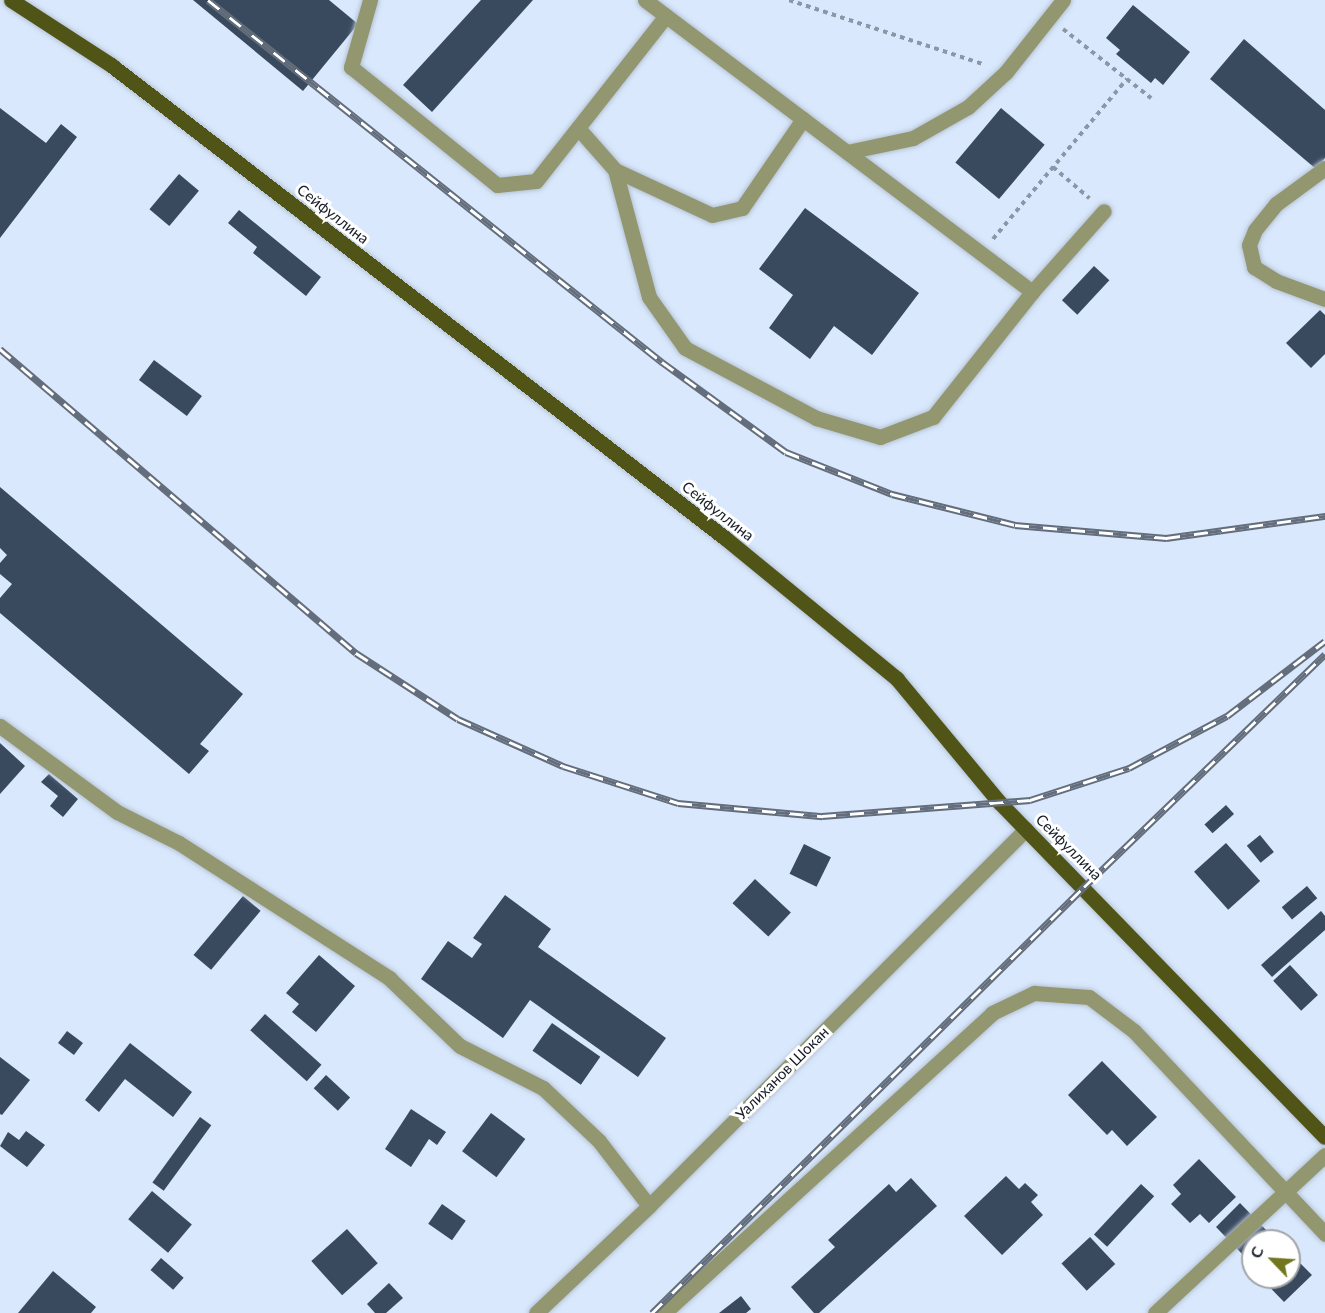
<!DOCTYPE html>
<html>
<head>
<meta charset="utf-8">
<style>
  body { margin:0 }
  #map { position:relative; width:1325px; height:1313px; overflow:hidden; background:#d9e8fc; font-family:Lato,sans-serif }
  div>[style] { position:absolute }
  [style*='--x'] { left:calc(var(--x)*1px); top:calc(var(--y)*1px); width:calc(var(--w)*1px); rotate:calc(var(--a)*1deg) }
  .building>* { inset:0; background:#3a4a5e; transform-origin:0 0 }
  .path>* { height:4px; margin-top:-2px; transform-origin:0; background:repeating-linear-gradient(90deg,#8b96a6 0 4.5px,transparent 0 9px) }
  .roads { filter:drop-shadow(0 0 2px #b6c3d5) drop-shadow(0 0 2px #b6c3d5) }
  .minor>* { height:15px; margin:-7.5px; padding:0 7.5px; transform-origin:7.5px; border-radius:7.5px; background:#939770 }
  .major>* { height:15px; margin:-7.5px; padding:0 7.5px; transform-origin:7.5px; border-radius:7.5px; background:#505517 }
  .rail>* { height:7px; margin-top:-3.5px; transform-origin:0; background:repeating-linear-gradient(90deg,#fff 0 14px,#636d7b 0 28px); box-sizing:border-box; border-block:2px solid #636d7b }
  span { translate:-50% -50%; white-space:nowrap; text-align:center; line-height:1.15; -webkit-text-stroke:6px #fff; paint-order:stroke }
  .street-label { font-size:15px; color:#161d26 }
  .north { position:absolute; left:1241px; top:1229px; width:60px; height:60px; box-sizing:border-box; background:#fff; border:2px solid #a2a5a8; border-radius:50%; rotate:295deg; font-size:16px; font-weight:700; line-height:24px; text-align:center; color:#161d26 }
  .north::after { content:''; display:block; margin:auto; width:21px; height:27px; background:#71761f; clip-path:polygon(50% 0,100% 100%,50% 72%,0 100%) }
</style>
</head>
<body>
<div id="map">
  <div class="building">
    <i style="clip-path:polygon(193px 0,329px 0,358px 24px,303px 91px)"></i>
    <i style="clip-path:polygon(481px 0,533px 0,432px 112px,403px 85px)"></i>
    <i style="clip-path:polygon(1133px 5px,1190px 52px,1163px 85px,1155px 78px,1151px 83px,1116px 54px,1120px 50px,1106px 38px)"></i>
    <i style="clip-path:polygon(1244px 39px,1325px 110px,1325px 158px,1316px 169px,1210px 79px)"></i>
    <i style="clip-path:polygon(0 108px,46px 143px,61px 124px,77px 137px,0 238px)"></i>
    <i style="left:1001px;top:108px;width:57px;height:71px;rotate:40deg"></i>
    <i style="left:179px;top:174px;width:26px;height:46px;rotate:40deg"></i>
    <i style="clip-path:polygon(805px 208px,919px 293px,872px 355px,834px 326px,810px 359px,769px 328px,793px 295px,759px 269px)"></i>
    <i style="clip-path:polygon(239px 210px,321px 277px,306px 296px,253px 253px,257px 247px,228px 223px)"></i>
    <i style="left:1094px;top:266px;width:21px;height:47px;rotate:43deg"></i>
    <i style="clip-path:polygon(1320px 310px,1325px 315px,1325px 354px,1311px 368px,1286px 343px)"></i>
    <i style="left:154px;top:360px;width:60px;height:25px;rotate:37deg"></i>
    <i style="clip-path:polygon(0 487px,243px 694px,200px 744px,209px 751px,189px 774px,0 613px,0 598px,12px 584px,0 574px,0 563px,7px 555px,0 548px)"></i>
    <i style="clip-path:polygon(0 743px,25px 766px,0 794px)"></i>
    <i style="clip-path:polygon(49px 774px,78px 799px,63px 817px,50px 806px,58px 796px,41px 782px)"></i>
    <i style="left:1226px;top:805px;width:12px;height:29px;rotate:48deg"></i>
    <i style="left:1260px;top:835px;width:22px;height:17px;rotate:51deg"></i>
    <i style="left:1226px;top:843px;width:51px;height:43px;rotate:48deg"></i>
    <i style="left:804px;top:844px;width:30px;height:33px;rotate:26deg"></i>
    <i style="left:755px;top:879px;width:49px;height:33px;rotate:43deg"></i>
    <i style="left:1307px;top:886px;width:16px;height:33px;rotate:50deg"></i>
    <i style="clip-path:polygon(505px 895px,551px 929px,538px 947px,666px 1038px,638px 1077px,530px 1000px,503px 1038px,421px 979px,448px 941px,472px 958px,482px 944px,473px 938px)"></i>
    <i style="left:243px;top:896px;width:23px;height:77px;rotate:40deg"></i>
    <i style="clip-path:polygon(1321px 911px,1325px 916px,1325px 930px,1272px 977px,1261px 965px)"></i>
    <i style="clip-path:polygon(319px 955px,355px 986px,316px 1032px,292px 1012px,299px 1004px,286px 993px)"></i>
    <i style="left:1290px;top:965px;width:41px;height:23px;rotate:47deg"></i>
    <i style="left:265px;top:1014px;width:76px;height:22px;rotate:42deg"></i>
    <i style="left:552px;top:1023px;width:59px;height:34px;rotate:35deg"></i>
    <i style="left:67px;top:1031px;width:20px;height:15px;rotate:37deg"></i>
    <i style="clip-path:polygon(130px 1043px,192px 1092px,173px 1117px,125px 1079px,99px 1112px,85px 1100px)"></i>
    <i style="clip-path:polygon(0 1057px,30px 1080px,2px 1115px,0 1114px)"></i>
    <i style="clip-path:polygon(1102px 1061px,1157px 1117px,1127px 1146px,1112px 1130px,1107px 1135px,1068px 1095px)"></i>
    <i style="left:326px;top:1075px;width:33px;height:18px;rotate:43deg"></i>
    <i style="clip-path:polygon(411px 1109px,446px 1132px,437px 1145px,429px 1139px,411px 1167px,385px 1149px)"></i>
    <i style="left:491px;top:1113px;width:43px;height:48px;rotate:37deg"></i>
    <i style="left:200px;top:1117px;width:14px;height:81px;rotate:36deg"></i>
    <i style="clip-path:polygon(26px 1131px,45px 1145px,27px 1167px,0 1146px,8px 1132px,19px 1140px)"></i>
    <i style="clip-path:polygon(1199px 1159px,1236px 1197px,1209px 1223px,1200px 1214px,1190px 1223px,1171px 1204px,1181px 1194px,1173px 1185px)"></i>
    <i style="clip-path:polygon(1006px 1176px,1019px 1189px,1025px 1183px,1038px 1195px,1031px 1202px,1043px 1215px,1002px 1255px,964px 1216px)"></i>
    <i style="clip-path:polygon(911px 1178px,937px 1206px,819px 1313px,814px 1313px,791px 1287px,835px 1247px,828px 1240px,889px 1184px,896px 1192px)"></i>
    <i style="left:1141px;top:1184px;width:18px;height:69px;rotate:43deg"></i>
    <i style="left:152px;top:1191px;width:52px;height:37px;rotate:40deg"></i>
    <i style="clip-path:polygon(1240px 1203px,1269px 1233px,1261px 1241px,1253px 1241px,1253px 1249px,1245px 1257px,1216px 1227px)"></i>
    <i style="left:442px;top:1204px;width:29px;height:24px;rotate:35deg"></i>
    <i style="left:347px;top:1229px;width:46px;height:48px;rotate:48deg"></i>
    <i style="left:1090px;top:1237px;width:37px;height:39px;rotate:47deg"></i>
    <i style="clip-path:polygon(1289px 1252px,1312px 1275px,1284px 1302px,1260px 1277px,1289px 1277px)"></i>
    <i style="clip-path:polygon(1253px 1254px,1253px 1269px,1245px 1261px)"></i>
    <i style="left:161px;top:1258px;width:30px;height:16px;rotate:41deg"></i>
    <i style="clip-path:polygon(53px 1271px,96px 1307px,91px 1313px,18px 1313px)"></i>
    <i style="clip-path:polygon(389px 1283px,403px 1298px,386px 1313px,375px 1313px,367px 1304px)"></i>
    <i style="clip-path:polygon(741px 1296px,751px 1309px,746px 1313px,719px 1313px)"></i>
  </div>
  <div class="path">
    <i style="--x:789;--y:0;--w:206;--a:18.3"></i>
    <i style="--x:1063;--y:29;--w:112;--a:38.1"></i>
    <i style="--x:1053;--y:167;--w:48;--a:40.7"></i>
    <i style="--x:993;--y:239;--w:209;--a:-50.1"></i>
  </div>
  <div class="roads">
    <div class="minor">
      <i style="--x:370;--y:0;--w:70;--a:105.8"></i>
      <i style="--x:351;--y:67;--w:188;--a:38.9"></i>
      <i style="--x:497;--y:185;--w:39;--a:-6"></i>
      <i style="--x:536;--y:181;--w:210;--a:-51.8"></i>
      <i style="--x:645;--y:0;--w:485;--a:37"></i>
      <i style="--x:578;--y:128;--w:56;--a:48.6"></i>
      <i style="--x:615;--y:170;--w:107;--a:24.9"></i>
      <i style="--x:712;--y:215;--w:31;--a:-13"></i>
      <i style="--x:742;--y:208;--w:108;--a:-55.6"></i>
      <i style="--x:847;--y:152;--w:67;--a:-12"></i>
      <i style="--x:913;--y:138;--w:63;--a:-29.4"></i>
      <i style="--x:968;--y:107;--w:52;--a:-42.6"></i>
      <i style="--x:1006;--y:72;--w:92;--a:-51.6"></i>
      <i style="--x:1325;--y:168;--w:61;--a:143.7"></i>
      <i style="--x:1276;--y:204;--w:33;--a:129"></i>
      <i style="--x:1255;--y:230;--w:16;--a:112"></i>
      <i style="--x:1249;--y:245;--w:23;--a:77"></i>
      <i style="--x:1254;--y:267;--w:26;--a:32"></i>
      <i style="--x:1276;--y:281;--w:52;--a:20.2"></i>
      <i style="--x:615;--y:170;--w:131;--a:75"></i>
      <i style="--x:649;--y:297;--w:62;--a:54.8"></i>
      <i style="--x:685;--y:348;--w:149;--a:28.1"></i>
      <i style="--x:816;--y:418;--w:67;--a:16.5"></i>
      <i style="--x:880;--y:437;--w:57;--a:-20.7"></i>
      <i style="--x:933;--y:417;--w:159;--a:-51.6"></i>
      <i style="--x:1032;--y:292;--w:108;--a:-48.4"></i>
      <i style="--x:0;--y:726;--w:145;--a:36.3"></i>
      <i style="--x:117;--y:812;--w:69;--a:26.6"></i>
      <i style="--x:179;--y:843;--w:250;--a:32.7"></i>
      <i style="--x:389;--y:978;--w:98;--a:43.8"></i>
      <i style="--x:460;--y:1046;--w:93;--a:26.8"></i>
      <i style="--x:543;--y:1088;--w:77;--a:43.4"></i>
      <i style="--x:599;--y:1141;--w:82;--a:52.4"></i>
      <i style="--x:536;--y:1313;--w:156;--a:-43.4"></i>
      <i style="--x:649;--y:1206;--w:533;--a:-45"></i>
      <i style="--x:664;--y:1313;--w:445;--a:-42.4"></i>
      <i style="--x:992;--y:1013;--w:47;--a:-25.5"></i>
      <i style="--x:1034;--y:993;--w:55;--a:4.2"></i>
      <i style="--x:1089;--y:997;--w:56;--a:37.1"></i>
      <i style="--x:1134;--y:1031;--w:279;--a:46.7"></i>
      <i style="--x:1155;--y:1313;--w:232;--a:-42.9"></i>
    </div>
    <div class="major">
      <i style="--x:11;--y:0;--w:119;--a:33"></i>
      <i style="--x:111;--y:65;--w:775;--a:37.61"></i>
      <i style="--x:725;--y:538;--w:222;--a:39.3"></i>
      <i style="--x:897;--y:679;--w:160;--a:50.3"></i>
      <i style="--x:999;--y:802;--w:467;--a:45.8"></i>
    </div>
  </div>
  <div class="rail">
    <i style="--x:208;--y:0;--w:581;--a:38.57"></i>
    <i style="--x:662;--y:362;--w:153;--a:36"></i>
    <i style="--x:786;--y:452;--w:114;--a:21.6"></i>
    <i style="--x:892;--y:494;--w:127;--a:14.1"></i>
    <i style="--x:1015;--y:525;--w:152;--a:4.9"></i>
    <i style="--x:1166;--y:538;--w:161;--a:-7.9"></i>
    <i style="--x:0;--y:349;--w:468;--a:40.5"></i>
    <i style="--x:356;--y:653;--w:121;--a:32.9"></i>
    <i style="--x:458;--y:719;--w:115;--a:24.1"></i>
    <i style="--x:563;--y:766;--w:121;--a:17.8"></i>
    <i style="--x:678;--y:803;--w:145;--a:5.2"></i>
    <i style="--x:822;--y:816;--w:209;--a:-4.4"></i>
    <i style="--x:1030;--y:800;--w:104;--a:-17.9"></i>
    <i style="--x:1129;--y:768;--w:111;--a:-28"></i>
    <i style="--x:1227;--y:716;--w:123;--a:-37.4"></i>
    <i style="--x:652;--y:1313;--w:607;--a:-44.6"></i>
    <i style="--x:1084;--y:887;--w:335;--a:-44"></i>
  </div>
  <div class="street-label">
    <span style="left:333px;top:214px;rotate:38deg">Сейфуллина</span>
    <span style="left:718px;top:511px;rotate:38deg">Сейфуллина</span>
    <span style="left:1069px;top:847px;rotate:45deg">Сейфуллина</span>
    <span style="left:782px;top:1073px;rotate:-45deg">Уалиханов Шокан</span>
  </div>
  <div class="north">С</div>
</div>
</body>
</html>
